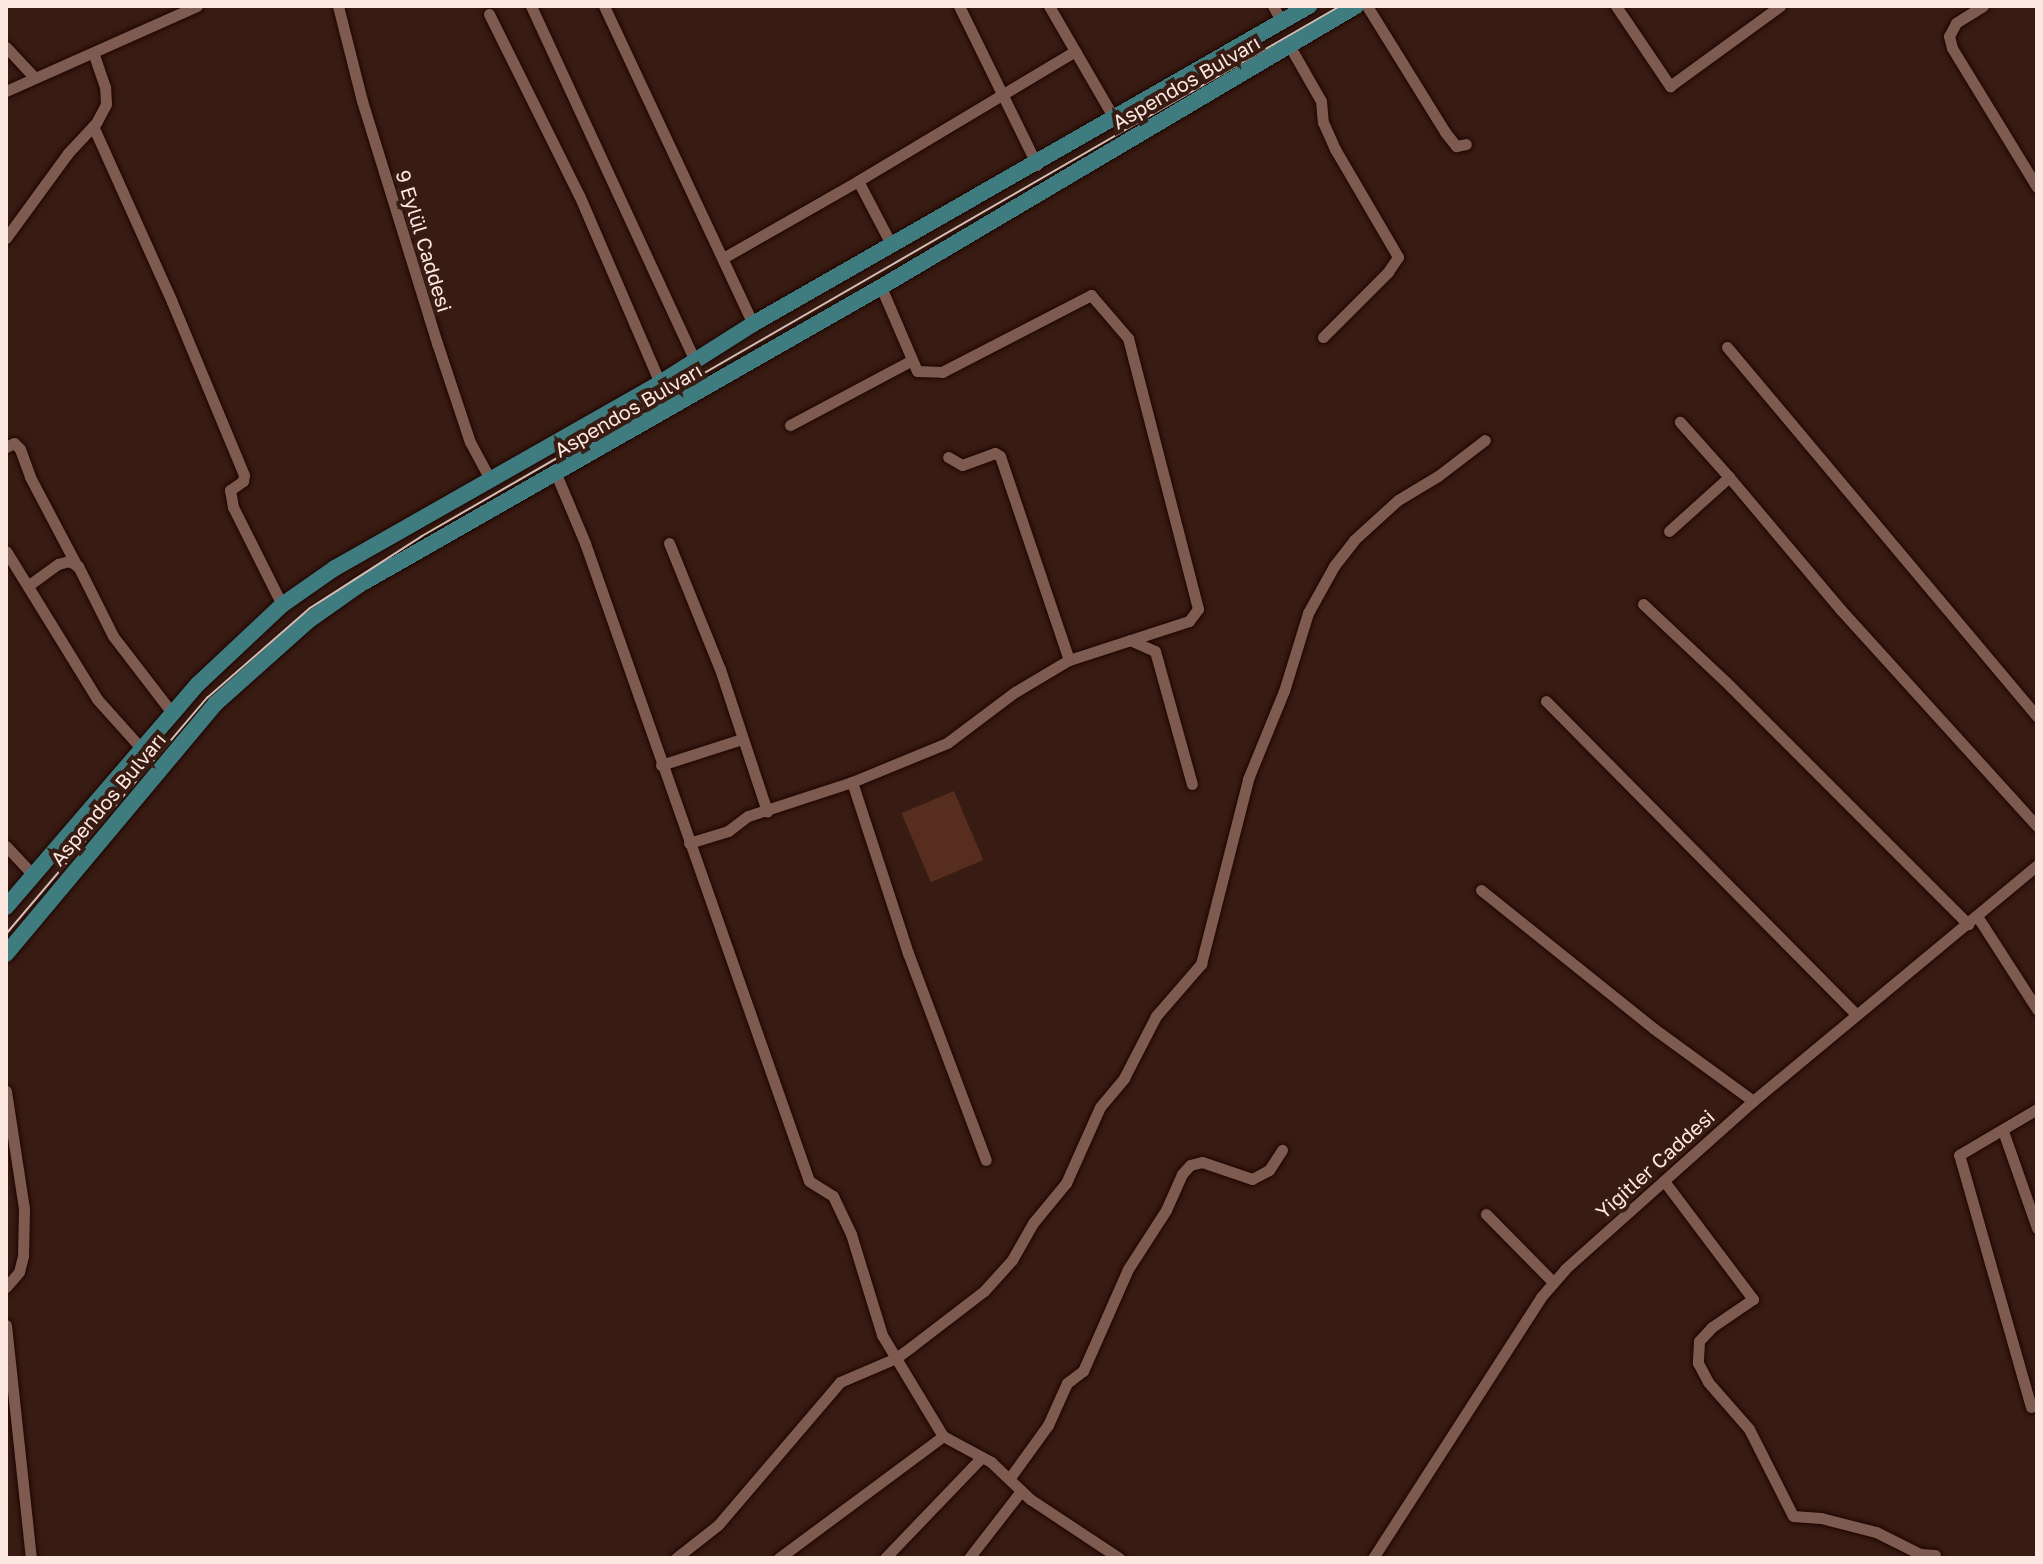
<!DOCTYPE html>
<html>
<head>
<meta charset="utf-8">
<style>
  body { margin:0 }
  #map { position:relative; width:2043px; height:1564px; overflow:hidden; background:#381b12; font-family:"Golos Text",sans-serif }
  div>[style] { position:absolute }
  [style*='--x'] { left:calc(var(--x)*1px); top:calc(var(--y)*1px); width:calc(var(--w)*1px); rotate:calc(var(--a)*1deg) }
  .green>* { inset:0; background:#572d1f; transform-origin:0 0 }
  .roads { filter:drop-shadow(0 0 2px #1e0501) drop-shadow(0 0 2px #1e0501) }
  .street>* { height:11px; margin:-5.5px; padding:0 5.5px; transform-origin:5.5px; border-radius:5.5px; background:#7e5b50 }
  .primary>* { height:16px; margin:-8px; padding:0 8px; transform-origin:8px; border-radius:8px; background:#3e7c7f }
  .tram>* { height:2px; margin:-1px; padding:0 1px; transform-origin:1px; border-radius:1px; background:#d4bdb5 }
  span { translate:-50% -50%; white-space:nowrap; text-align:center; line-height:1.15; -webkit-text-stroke:8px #381b12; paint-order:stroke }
  .street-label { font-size:20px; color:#fde8e1 }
  .frame { position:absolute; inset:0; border:8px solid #fde8e1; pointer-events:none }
</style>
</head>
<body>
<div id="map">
  <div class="green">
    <i style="left:954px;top:791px;width:75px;height:57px;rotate:67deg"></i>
  </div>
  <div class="roads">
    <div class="street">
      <i style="--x:338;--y:6;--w:98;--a:75.8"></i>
      <i style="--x:362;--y:101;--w:253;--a:72.8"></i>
      <i style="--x:437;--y:343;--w:104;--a:71.6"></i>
      <i style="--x:470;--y:442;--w:44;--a:61.7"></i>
      <i style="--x:531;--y:6;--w:391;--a:65.2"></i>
      <i style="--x:604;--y:6;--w:351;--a:64.9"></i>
      <i style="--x:959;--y:6;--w:177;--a:63.9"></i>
      <i style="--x:1049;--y:6;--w:132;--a:59.9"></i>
      <i style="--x:1273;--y:6;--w:18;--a:61"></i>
      <i style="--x:1367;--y:6;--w:148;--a:58.2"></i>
      <i style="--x:1445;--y:132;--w:18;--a:52"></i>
      <i style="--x:1456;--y:146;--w:10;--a:-11"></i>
      <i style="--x:1616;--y:6;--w:97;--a:56"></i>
      <i style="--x:1670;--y:86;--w:136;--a:-36"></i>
      <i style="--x:1983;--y:6;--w:32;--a:148"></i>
      <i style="--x:1956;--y:23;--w:15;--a:118"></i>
      <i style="--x:1949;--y:36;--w:12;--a:76"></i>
      <i style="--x:1952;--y:48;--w:163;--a:58.6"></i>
      <i style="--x:489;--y:14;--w:202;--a:63.6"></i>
      <i style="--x:579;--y:195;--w:205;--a:66.7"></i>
      <i style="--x:1289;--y:45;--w:64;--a:60.3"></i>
      <i style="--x:1321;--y:101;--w:21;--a:85"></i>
      <i style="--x:1323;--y:122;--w:30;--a:66"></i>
      <i style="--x:1335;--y:149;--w:125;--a:59.7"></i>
      <i style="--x:1398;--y:257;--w:18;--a:124"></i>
      <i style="--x:1388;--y:272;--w:92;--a:135"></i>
      <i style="--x:6;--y:47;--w:41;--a:47"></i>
      <i style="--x:6;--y:91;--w:209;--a:-24"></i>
      <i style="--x:93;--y:126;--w:193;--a:65.8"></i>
      <i style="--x:172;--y:302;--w:187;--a:67.4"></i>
      <i style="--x:244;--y:475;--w:6;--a:99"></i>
      <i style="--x:243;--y:481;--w:16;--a:145"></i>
      <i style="--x:230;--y:490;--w:17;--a:80"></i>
      <i style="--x:233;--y:507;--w:110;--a:63.4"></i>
      <i style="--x:6;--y:238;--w:105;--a:-53.9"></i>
      <i style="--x:68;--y:153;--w:41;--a:-47"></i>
      <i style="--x:96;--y:123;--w:21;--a:-62"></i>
      <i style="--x:106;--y:104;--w:17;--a:-93"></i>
      <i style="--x:105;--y:87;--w:36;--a:-109"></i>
      <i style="--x:891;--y:244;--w:71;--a:-117.6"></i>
      <i style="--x:858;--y:181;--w:253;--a:-30.9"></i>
      <i style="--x:723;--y:258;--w:155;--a:-29.7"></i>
      <i style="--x:881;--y:287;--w:91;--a:66.8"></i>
      <i style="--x:917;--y:371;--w:25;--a:2"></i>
      <i style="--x:942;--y:372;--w:168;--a:-27.3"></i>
      <i style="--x:1091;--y:295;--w:57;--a:49.3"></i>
      <i style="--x:1128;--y:338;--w:280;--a:75.5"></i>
      <i style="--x:1198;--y:609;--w:15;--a:127"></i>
      <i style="--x:1189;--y:621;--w:126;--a:162"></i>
      <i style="--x:1069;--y:660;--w:215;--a:-108.7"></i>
      <i style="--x:1000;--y:456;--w:6;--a:-149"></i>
      <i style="--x:995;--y:453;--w:35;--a:160"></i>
      <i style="--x:962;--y:465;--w:16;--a:-150"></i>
      <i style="--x:1727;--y:347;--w:483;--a:50"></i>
      <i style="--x:790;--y:425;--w:138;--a:-28"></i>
      <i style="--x:6;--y:447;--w:9;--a:-27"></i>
      <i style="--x:14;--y:443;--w:8;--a:45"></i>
      <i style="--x:20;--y:449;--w:30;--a:70"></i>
      <i style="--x:30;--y:477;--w:101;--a:62.2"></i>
      <i style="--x:556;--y:474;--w:75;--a:67.2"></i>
      <i style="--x:585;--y:543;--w:676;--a:70.65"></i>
      <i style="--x:809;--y:1181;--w:28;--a:32"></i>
      <i style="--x:833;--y:1196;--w:42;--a:64.7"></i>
      <i style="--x:851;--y:1234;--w:106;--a:72.9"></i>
      <i style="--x:882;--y:1335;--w:118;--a:58.9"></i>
      <i style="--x:943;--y:1436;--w:55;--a:28.4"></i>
      <i style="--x:991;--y:1462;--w:54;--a:43.5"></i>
      <i style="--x:1030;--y:1499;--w:107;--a:33.5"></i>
      <i style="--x:1729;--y:477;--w:174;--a:49.9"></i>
      <i style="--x:1841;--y:610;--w:292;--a:47.8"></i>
      <i style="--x:1669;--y:531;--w:81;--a:-42"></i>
      <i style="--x:1729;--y:477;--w:74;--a:-131.7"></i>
      <i style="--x:669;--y:543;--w:136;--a:68"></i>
      <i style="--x:720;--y:669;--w:150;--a:71.7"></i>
      <i style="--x:6;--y:551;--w:174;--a:58.4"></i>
      <i style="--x:97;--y:699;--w:64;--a:48.1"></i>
      <i style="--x:29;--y:585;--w:36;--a:-36"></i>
      <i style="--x:58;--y:564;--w:11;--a:-15"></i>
      <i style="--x:69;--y:561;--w:10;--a:29"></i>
      <i style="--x:78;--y:566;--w:78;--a:63.4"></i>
      <i style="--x:113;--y:636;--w:97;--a:52.5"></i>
      <i style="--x:1643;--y:604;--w:112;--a:43.2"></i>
      <i style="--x:1725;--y:681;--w:344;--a:45"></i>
      <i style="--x:1130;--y:640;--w:27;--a:24"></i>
      <i style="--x:1155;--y:651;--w:138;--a:74.5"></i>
      <i style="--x:1546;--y:701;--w:441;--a:45.3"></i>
      <i style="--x:661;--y:765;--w:85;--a:-17.8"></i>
      <i style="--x:852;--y:782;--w:180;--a:71.9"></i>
      <i style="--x:908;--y:953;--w:221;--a:69.4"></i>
      <i style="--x:689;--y:843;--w:41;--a:-17.1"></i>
      <i style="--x:728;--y:831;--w:25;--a:-37"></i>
      <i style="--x:748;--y:816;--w:109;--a:-18.1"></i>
      <i style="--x:852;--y:782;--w:103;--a:-22.3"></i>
      <i style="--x:947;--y:743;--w:85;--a:-36.9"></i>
      <i style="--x:1015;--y:692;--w:63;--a:-30.7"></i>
      <i style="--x:6;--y:846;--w:40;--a:47"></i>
      <i style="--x:1481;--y:890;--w:221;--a:38.7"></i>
      <i style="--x:1653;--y:1028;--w:124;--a:36.1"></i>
      <i style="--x:1977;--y:916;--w:111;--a:57.2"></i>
      <i style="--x:6;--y:1091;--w:119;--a:81.3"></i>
      <i style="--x:24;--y:1209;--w:47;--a:91.2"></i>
      <i style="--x:23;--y:1256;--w:16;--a:104"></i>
      <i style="--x:19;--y:1272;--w:20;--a:131"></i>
      <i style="--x:2003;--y:1131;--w:103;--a:70.7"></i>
      <i style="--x:1664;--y:1181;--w:148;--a:53"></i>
      <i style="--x:1753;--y:1299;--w:50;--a:145.7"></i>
      <i style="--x:1712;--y:1327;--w:19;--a:133"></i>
      <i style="--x:1699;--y:1341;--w:22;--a:93"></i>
      <i style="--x:1698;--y:1363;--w:21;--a:62"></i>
      <i style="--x:1708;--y:1382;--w:62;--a:48.9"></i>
      <i style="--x:1749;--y:1429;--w:97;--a:63.2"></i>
      <i style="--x:1793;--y:1516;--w:28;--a:4"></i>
      <i style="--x:1821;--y:1518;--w:57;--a:14.3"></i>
      <i style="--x:1876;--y:1532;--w:49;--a:26.6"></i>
      <i style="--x:1920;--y:1554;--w:15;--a:4"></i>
      <i style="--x:1486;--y:1214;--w:95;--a:45.4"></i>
      <i style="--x:6;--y:1325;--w:234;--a:83.9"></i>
      <i style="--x:2031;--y:1407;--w:262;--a:-105.9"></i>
      <i style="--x:1959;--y:1155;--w:91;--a:-30.5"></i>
      <i style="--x:1009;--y:1479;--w:67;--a:-54.2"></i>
      <i style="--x:1048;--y:1425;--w:46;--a:-65.7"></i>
      <i style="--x:1067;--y:1383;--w:20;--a:-37"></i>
      <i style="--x:1083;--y:1371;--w:111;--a:-66.2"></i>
      <i style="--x:1128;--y:1269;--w:70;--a:-57.2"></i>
      <i style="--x:1166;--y:1210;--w:39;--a:-66"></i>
      <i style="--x:1182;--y:1174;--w:12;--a:-48"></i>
      <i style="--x:1190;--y:1165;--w:12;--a:-14"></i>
      <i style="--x:1202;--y:1162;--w:53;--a:18.8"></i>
      <i style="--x:1252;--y:1179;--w:19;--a:-28"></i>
      <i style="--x:1269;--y:1170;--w:24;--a:-57"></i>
      <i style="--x:676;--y:1558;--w:53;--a:-38.2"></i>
      <i style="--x:718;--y:1525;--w:188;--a:-49.5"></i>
      <i style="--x:840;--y:1382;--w:61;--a:-23.2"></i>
      <i style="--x:896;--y:1358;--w:19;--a:-36"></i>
      <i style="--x:911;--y:1347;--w:92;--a:-37.5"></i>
      <i style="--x:984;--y:1291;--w:42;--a:-47.9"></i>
      <i style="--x:1012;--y:1260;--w:43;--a:-60.4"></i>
      <i style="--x:1033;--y:1223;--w:52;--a:-50.5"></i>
      <i style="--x:1066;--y:1183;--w:83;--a:-65.9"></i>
      <i style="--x:1100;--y:1107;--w:38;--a:-50"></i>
      <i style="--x:1124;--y:1078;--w:70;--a:-62.7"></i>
      <i style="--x:1156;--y:1016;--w:69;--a:-49.1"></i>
      <i style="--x:1201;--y:964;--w:191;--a:-75.7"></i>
      <i style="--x:1248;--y:779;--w:95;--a:-67.8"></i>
      <i style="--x:1284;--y:691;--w:82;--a:-72.9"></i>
      <i style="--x:1308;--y:613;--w:54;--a:-61"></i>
      <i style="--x:1334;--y:566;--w:33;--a:-52"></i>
      <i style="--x:1354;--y:540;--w:59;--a:-42.3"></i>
      <i style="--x:1398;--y:500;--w:47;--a:-31"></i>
      <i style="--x:1438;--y:476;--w:59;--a:-37.5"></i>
      <i style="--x:779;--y:1558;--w:204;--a:-36.6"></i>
      <i style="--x:885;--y:1558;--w:140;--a:-46.2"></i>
      <i style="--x:969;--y:1558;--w:85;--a:-52.2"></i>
      <i style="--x:1373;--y:1558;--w:310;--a:-57.2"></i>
      <i style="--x:1541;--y:1297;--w:37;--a:-49"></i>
      <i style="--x:1565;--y:1269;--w:252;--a:-41.8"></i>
      <i style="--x:1753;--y:1101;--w:369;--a:-39.7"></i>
    </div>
    <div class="primary">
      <i style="--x:6;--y:907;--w:294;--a:-49.3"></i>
      <i style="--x:198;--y:684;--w:115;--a:-43.2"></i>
      <i style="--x:282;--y:605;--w:65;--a:-34.9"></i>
      <i style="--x:335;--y:568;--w:374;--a:-29.6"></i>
      <i style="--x:660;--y:383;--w:110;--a:-32.4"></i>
      <i style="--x:753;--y:324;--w:641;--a:-29.77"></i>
      <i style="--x:6;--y:954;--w:326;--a:-50.1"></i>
      <i style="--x:215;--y:704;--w:125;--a:-41.7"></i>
      <i style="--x:308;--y:621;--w:62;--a:-35.2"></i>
      <i style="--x:359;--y:585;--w:601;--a:-29.72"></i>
      <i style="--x:881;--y:287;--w:552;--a:-30.61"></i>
    </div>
  </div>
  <div class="tram">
    <i style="--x:6;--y:934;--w:311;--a:-49.6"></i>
    <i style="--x:208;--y:697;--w:135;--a:-41.1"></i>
    <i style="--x:310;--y:608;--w:133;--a:-32.7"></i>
    <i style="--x:422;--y:536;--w:1060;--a:-30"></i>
  </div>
  <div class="street-label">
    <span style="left:1186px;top:82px;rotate:-30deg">Aspendos Bulvarı</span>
    <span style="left:424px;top:241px;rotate:73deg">9 Eylül Caddesi</span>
    <span style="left:628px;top:410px;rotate:-30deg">Aspendos Bulvarı</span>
    <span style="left:108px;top:799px;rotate:-50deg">Aspendos Bulvarı</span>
    <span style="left:1655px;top:1164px;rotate:-42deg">Yiğitler Caddesi</span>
  </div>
  <div class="frame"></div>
</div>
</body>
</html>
